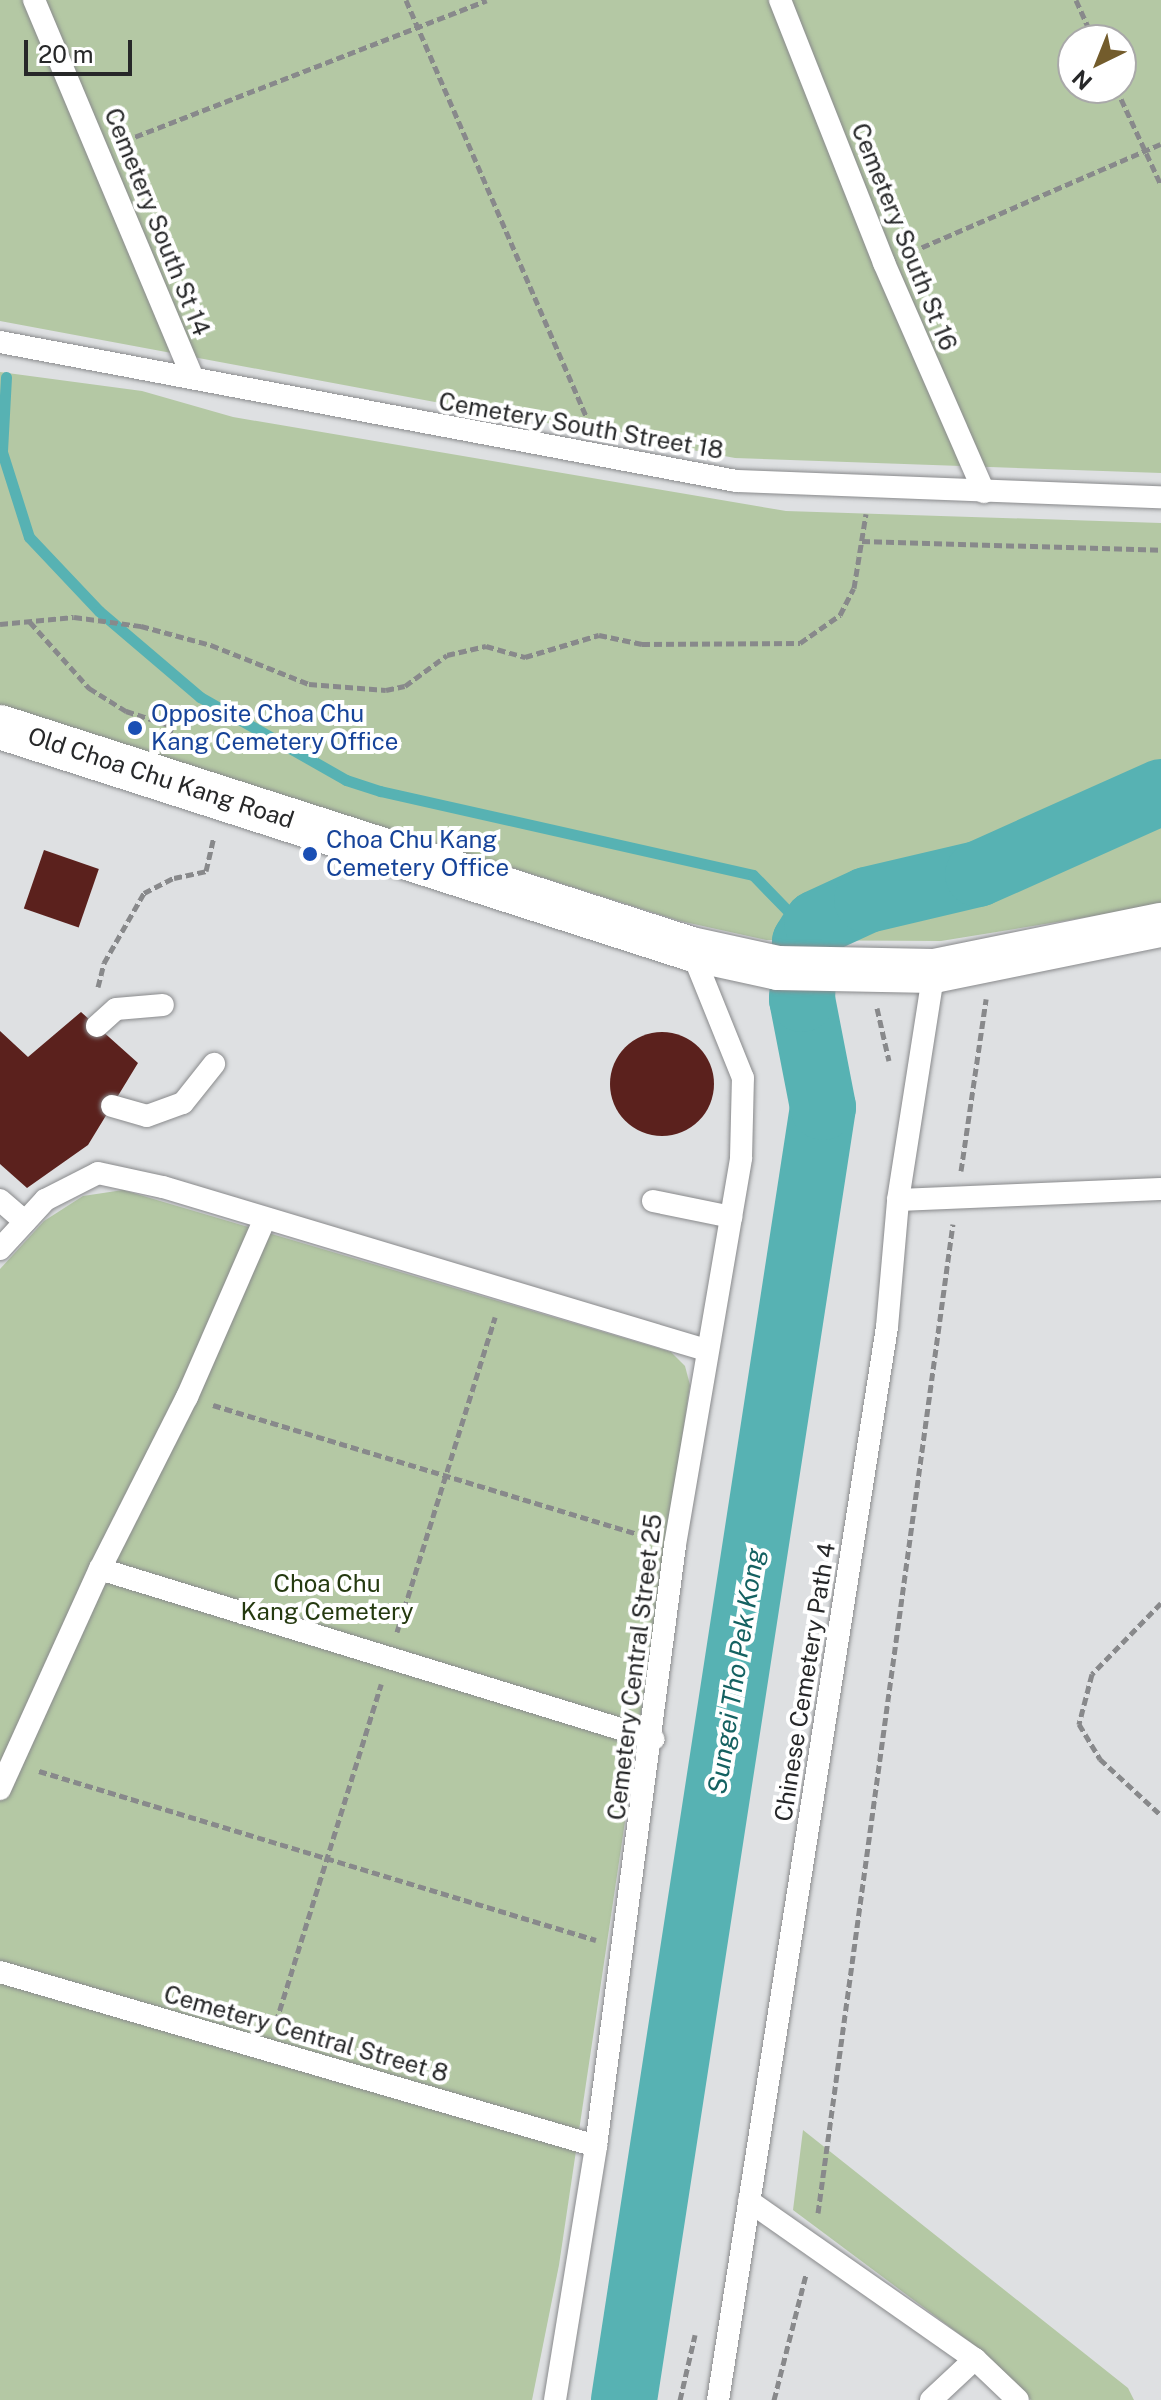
<!DOCTYPE html>
<html>
<head>
<meta charset="utf-8">
<style>
  body { margin:0 }
  #map { position:relative; width:1161px; height:2400px; overflow:hidden; background:#dee0e2; font-family:"Public Sans",sans-serif }
  div>[style] { position:absolute }
  [style*='--x'] { left:calc(var(--x)*1px); top:calc(var(--y)*1px); width:calc(var(--w)*1px); rotate:calc(var(--a)*1deg) }
  .green>* { inset:0; background:#b4c8a4 }
  .stream>* { height:11px; margin:-5.5px; padding:0 5.5px; transform-origin:5.5px; border-radius:5.5px; background:#57b2b3 }
  .river>* { height:66px; margin:-33px; padding:0 33px; transform-origin:33px; border-radius:33px; background:#57b2b3 }
  .building>* { inset:0; background:#5b211d; transform-origin:0 0 }
  .round { border-radius:50% }
  .path>* { height:5px; margin-top:-2.5px; transform-origin:0; background:repeating-linear-gradient(90deg,#88898b 0 8px,transparent 0 12px) }
  .roads { filter:drop-shadow(0 0 2px #898a8c) drop-shadow(0 0 2px #898a8c) }
  .lane>* { height:22px; margin:-11px; padding:0 11px; transform-origin:11px; border-radius:11px; background:#fff }
  .secondary>* { height:44px; margin:-22px; padding:0 22px; transform-origin:22px; border-radius:22px; background:#fff }
  .dots>* { width:22px; height:22px; translate:-50% -50%; box-sizing:border-box; border:4px solid #fff; border-radius:50% }
  span { translate:-50% -50%; white-space:nowrap; text-align:center; line-height:1.15; -webkit-text-stroke:8px #fff; paint-order:stroke }
  .street-label { font-size:24px; color:#272829 }
  .transit-label { font-size:24px; color:#164399 }
  .left { translate:0 -50%; text-align:left }
  .park-label { font-size:24px; color:#253a10 }
  .water-label { font-size:26px; color:#146161; font-style:italic }
  .north { position:absolute; left:1057px; top:24px; width:80px; height:80px; box-sizing:border-box; background:#fff; border:2px solid #a9a9a9; border-radius:50%; rotate:223deg; font-size:22px; font-weight:700; line-height:32px; text-align:center; color:#272829 }
  .north::after { content:''; display:block; margin:auto; width:28px; height:36px; background:#735c2c; clip-path:polygon(50% 0,100% 100%,50% 72%,0 100%) }
  .scale { position:absolute; left:24px; top:40px; width:108px; height:36px; box-sizing:border-box; border:4px solid #272829; border-top:0; padding-left:10px; font-size:24px; line-height:28px; white-space:nowrap; color:#272829; -webkit-text-stroke:6px #fff; paint-order:stroke }
</style>
</head>
<body>
<div id="map">
  <div class="green">
    <i style="clip-path:polygon(evenodd,0 0,1161px 0,1161px 473px,735px 458px,0 321px,0 0,1073px 40px,1121px 40px,1121px 88px,1073px 88px,1073px 40px)"></i>
    <i style="clip-path:polygon(0 372px,142px 391px,233px 417px,786px 511px,1161px 523px,1161px 905px,941px 941px,766px 940px,680px 921px,0 706px)"></i>
    <i style="clip-path:polygon(123px 1190px,671px 1352px,685px 1366px,690px 1385px,559px 2265px,532px 2400px,0 2400px,0 1269px,44px 1221px,83px 1196px)"></i>
    <i style="clip-path:polygon(803px 2130px,1128px 2388px,1134px 2400px,1031px 2400px,982px 2351px,793px 2210px)"></i>
  </div>
  <div class="stream">
    <i style="--x:6;--y:377;--w:75;--a:93.1"></i>
    <i style="--x:2;--y:452;--w:89;--a:72.4"></i>
    <i style="--x:29;--y:537;--w:102;--a:46.6"></i>
    <i style="--x:99;--y:611;--w:133;--a:40.4"></i>
    <i style="--x:200;--y:697;--w:168;--a:29.6"></i>
    <i style="--x:346;--y:780;--w:36;--a:18"></i>
    <i style="--x:380;--y:791;--w:382;--a:12.7"></i>
    <i style="--x:753;--y:875;--w:53;--a:45.8"></i>
    <i style="--x:790;--y:913;--w:33;--a:63"></i>
  </div>
  <div class="river">
    <i style="--x:624;--y:2400;--w:1308;--a:-81.25"></i>
    <i style="--x:823;--y:1107;--w:110;--a:-101"></i>
    <i style="--x:802;--y:999;--w:57;--a:-87"></i>
    <i style="--x:805;--y:942;--w:22;--a:-58"></i>
    <i style="--x:817;--y:923;--w:55;--a:-24.7"></i>
    <i style="--x:867;--y:900;--w:114;--a:-13.2"></i>
    <i style="--x:978;--y:874;--w:201;--a:-24.1"></i>
  </div>
  <div class="building">
    <i style="left:44px;top:850px;width:58px;height:62px;rotate:19deg"></i>
    <i style="clip-path:polygon(81px 1012px,138px 1063px,88px 1145px,27px 1188px,0 1164px,0 1031px,28px 1057px)"></i>
    <i class="round" style="left:610px;top:1032px;width:104px;height:104px"></i>
  </div>
  <div class="path">
    <i style="--x:406;--y:0;--w:461;--a:66.6"></i>
    <i style="--x:1076;--y:0;--w:44;--a:65.8"></i>
    <i style="--x:1116;--y:88;--w:107;--a:65.1"></i>
    <i style="--x:124;--y:141;--w:389;--a:-21.2"></i>
    <i style="--x:911;--y:252;--w:272;--a:-23.4"></i>
    <i style="--x:862;--y:541;--w:299;--a:1.7"></i>
    <i style="--x:30;--y:622;--w:89;--a:48.2"></i>
    <i style="--x:89;--y:688;--w:44;--a:31.9"></i>
    <i style="--x:126;--y:711;--w:48;--a:18.1"></i>
    <i style="--x:172;--y:726;--w:14;--a:107"></i>
    <i style="--x:0;--y:624;--w:74;--a:-5.4"></i>
    <i style="--x:74;--y:617;--w:68;--a:7.7"></i>
    <i style="--x:141;--y:626;--w:73;--a:15.2"></i>
    <i style="--x:211;--y:645;--w:105;--a:21.7"></i>
    <i style="--x:309;--y:684;--w:77;--a:4.5"></i>
    <i style="--x:386;--y:690;--w:19;--a:-12"></i>
    <i style="--x:405;--y:686;--w:52;--a:-36.4"></i>
    <i style="--x:447;--y:655;--w:40;--a:-13"></i>
    <i style="--x:486;--y:646;--w:41;--a:15.8"></i>
    <i style="--x:525;--y:657;--w:77;--a:-16.6"></i>
    <i style="--x:599;--y:635;--w:44;--a:11.8"></i>
    <i style="--x:642;--y:644;--w:158;--a:-0.4"></i>
    <i style="--x:800;--y:643;--w:49;--a:-35"></i>
    <i style="--x:840;--y:615;--w:30;--a:-63"></i>
    <i style="--x:854;--y:588;--w:75;--a:-80.8"></i>
    <i style="--x:98;--y:987;--w:25;--a:-76"></i>
    <i style="--x:104;--y:963;--w:81;--a:-60.3"></i>
    <i style="--x:144;--y:893;--w:34;--a:-27"></i>
    <i style="--x:174;--y:878;--w:33;--a:-12"></i>
    <i style="--x:206;--y:871;--w:35;--a:-77"></i>
    <i style="--x:877;--y:1008;--w:54;--a:77.2"></i>
    <i style="--x:961;--y:1171;--w:174;--a:-81.7"></i>
    <i style="--x:213;--y:1405;--w:454;--a:16.9"></i>
    <i style="--x:1161;--y:1603;--w:99;--a:134.2"></i>
    <i style="--x:1092;--y:1674;--w:52;--a:104.6"></i>
    <i style="--x:1079;--y:1724;--w:41;--a:59"></i>
    <i style="--x:1100;--y:1759;--w:83;--a:42.6"></i>
    <i style="--x:397;--y:1632;--w:330;--a:-72.7"></i>
    <i style="--x:39;--y:1771;--w:582;--a:16.88"></i>
    <i style="--x:276;--y:2022;--w:354;--a:-72.7"></i>
    <i style="--x:818;--y:2213;--w:998;--a:-82.23"></i>
    <i style="--x:680;--y:2400;--w:67;--a:-77"></i>
    <i style="--x:774;--y:2400;--w:130;--a:-75.7"></i>
  </div>
  <div class="roads">
    <div class="lane">
      <i style="--x:34;--y:0;--w:408;--a:67.2"></i>
      <i style="--x:780;--y:0;--w:283;--a:68.4"></i>
      <i style="--x:884;--y:263;--w:250;--a:66.4"></i>
      <i style="--x:0;--y:342;--w:749;--a:10.69"></i>
      <i style="--x:736;--y:481;--w:425;--a:2.2"></i>
      <i style="--x:97;--y:1026;--w:25;--a:-42"></i>
      <i style="--x:116;--y:1009;--w:47;--a:-4.9"></i>
      <i style="--x:112;--y:1106;--w:36;--a:16"></i>
      <i style="--x:147;--y:1116;--w:38;--a:-20"></i>
      <i style="--x:183;--y:1103;--w:50;--a:-51.5"></i>
      <i style="--x:0;--y:1200;--w:33;--a:41"></i>
      <i style="--x:898;--y:1200;--w:263;--a:-2.4"></i>
      <i style="--x:653;--y:1201;--w:80;--a:11.6"></i>
      <i style="--x:0;--y:1249;--w:67;--a:-47.4"></i>
      <i style="--x:45;--y:1200;--w:59;--a:-27"></i>
      <i style="--x:98;--y:1173;--w:66;--a:12.2"></i>
      <i style="--x:163;--y:1187;--w:567;--a:16.71"></i>
      <i style="--x:100;--y:1569;--w:579;--a:17.09"></i>
      <i style="--x:0;--y:1789;--w:242;--a:-65.6"></i>
      <i style="--x:100;--y:1569;--w:193;--a:-63.2"></i>
      <i style="--x:187;--y:1397;--w:192;--a:-66.4"></i>
      <i style="--x:0;--y:1972;--w:621;--a:16.27"></i>
      <i style="--x:749;--y:2201;--w:276;--a:35"></i>
      <i style="--x:975;--y:2359;--w:59;--a:43.6"></i>
      <i style="--x:555;--y:2400;--w:257;--a:-80.8"></i>
      <i style="--x:596;--y:2146;--w:606;--a:-82.51"></i>
      <i style="--x:675;--y:1545;--w:393;--a:-80.3"></i>
      <i style="--x:741;--y:1158;--w:80;--a:-88.6"></i>
      <i style="--x:743;--y:1078;--w:139;--a:-112"></i>
      <i style="--x:718;--y:2400;--w:1086;--a:-81.05"></i>
      <i style="--x:887;--y:1327;--w:127;--a:-85"></i>
      <i style="--x:898;--y:1200;--w:232;--a:-81.1"></i>
      <i style="--x:931;--y:2400;--w:60;--a:-43"></i>
    </div>
    <div class="secondary">
      <i style="--x:0;--y:727;--w:726;--a:17.81"></i>
      <i style="--x:691;--y:949;--w:89;--a:12.3"></i>
      <i style="--x:778;--y:968;--w:156;--a:1.1"></i>
      <i style="--x:934;--y:971;--w:232;--a:-11.5"></i>
    </div>
  </div>
  <div class="dots">
    <i style="left:135px;top:728px;background:#1a4fb4"></i>
    <i style="left:310px;top:854px;background:#1a4fb4"></i>
  </div>
  <div class="street-label">
    <span style="left:157px;top:222px;rotate:68deg">Cemetery South St 14</span>
    <span style="left:904px;top:237px;rotate:68deg">Cemetery South St 16</span>
    <span style="left:581px;top:426px;rotate:10deg">Cemetery South Street 18</span>
    <span style="left:161px;top:778px;rotate:18deg">Old Choa Chu Kang Road</span>
    <span style="left:635px;top:1667px;rotate:-83deg">Cemetery Central Street 25</span>
    <span style="left:805px;top:1682px;rotate:-81deg">Chinese Cemetery Path 4</span>
    <span style="left:306px;top:2034px;rotate:16deg">Cemetery Central Street 8</span>
  </div>
  <div class="transit-label">
    <span class="left" style="left:151px;top:728px">Opposite Choa Chu<br>Kang Cemetery Office</span>
    <span class="left" style="left:326px;top:854px">Choa Chu Kang<br>Cemetery Office</span>
  </div>
  <div class="park-label">
    <span style="left:327px;top:1598px">Choa Chu<br>Kang Cemetery</span>
  </div>
  <div class="water-label">
    <span style="left:736px;top:1671px;rotate:-81deg">Sungei Tho Pek Kong</span>
  </div>
  <div class="north">N</div>
  <div class="scale">20 m</div>
</div>
</body>
</html>
